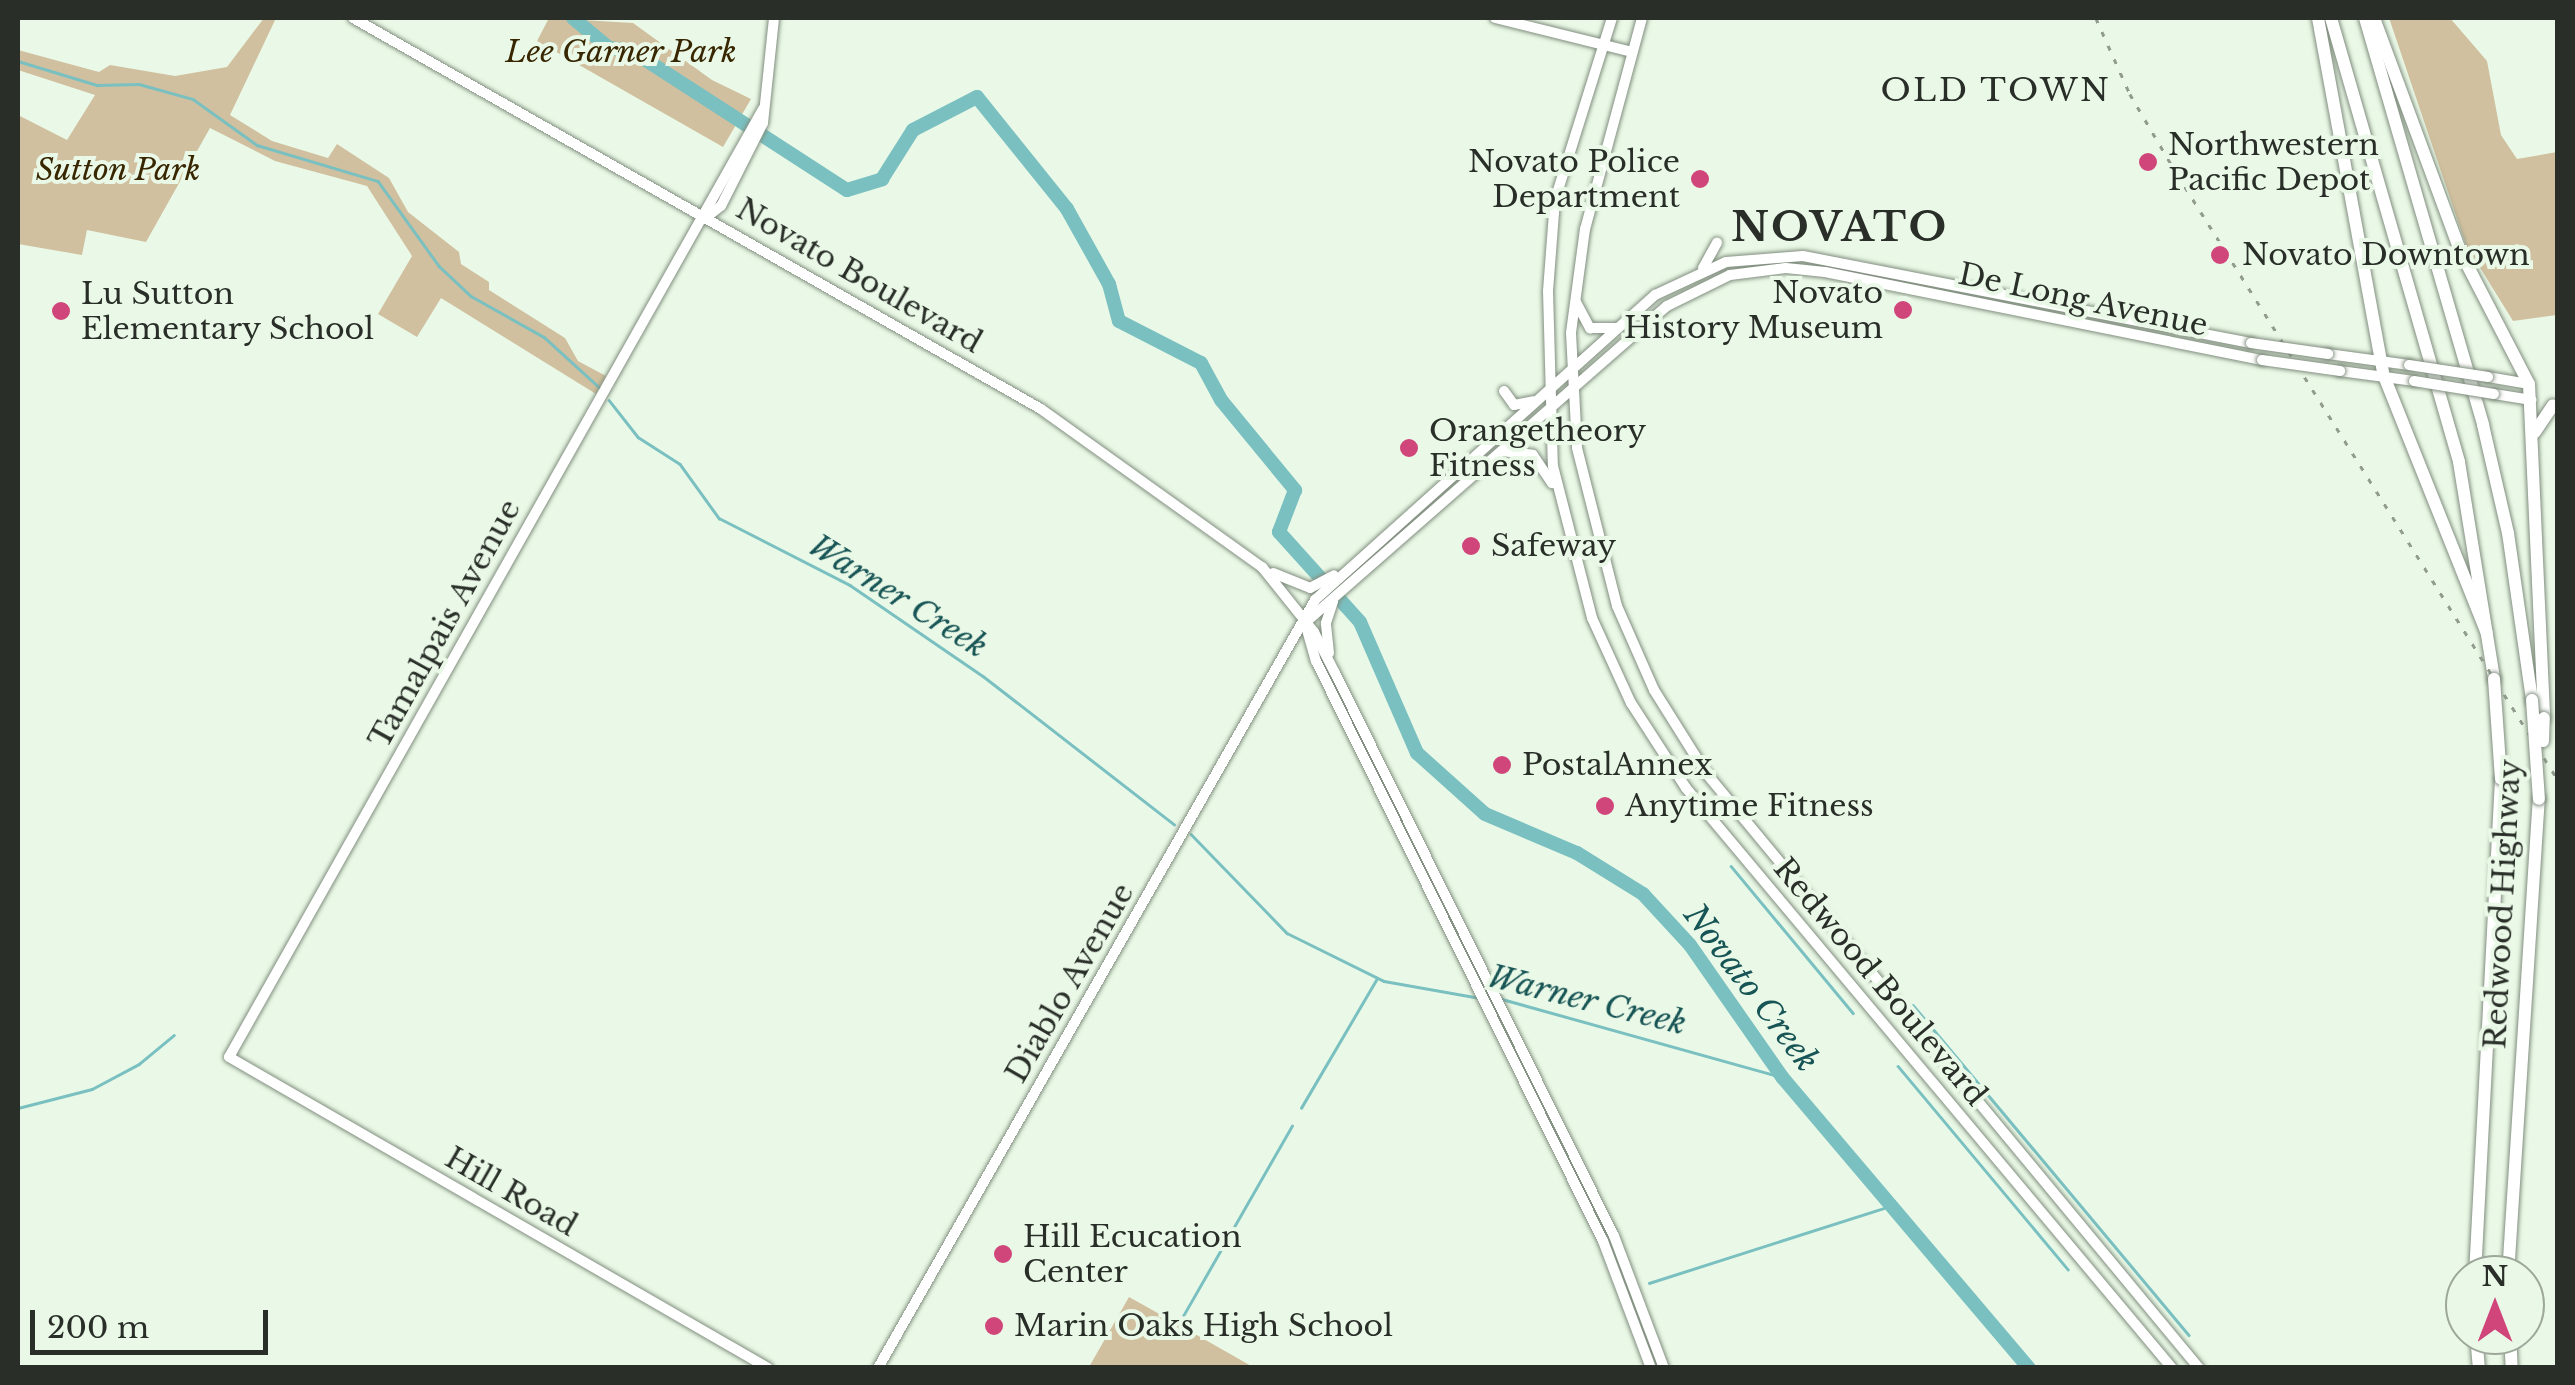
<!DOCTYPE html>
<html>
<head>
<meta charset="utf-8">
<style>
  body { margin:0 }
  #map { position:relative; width:2575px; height:1385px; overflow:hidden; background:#eaf9e7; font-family:"Libre Baskerville",serif }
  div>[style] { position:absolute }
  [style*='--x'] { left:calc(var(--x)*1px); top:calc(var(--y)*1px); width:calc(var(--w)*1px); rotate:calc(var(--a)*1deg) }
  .green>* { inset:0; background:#d0c09f }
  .stream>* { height:2.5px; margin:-1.25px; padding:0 1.25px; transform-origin:1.25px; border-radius:1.25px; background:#7ac0c1 }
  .river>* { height:14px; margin:-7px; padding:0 7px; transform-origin:7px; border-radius:7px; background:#7ac0c1 }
  .roads { filter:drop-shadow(0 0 2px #818e7f) drop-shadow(0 0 2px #818e7f) }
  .secondary>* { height:10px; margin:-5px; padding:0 5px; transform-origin:5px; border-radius:5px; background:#fff }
  .highway>* { height:12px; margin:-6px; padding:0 6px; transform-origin:6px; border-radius:6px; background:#fff }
  .rail>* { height:2.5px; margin-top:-1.25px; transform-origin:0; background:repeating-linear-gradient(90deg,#919c8f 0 5px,transparent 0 15px) }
  .bridges { filter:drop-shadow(0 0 2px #818e7f) drop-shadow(0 0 2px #818e7f) }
  .secondary-bridge>* { height:10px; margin:-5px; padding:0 5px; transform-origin:5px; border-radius:5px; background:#fff }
  .highway-bridge>* { height:12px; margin:-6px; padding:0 6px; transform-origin:6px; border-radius:6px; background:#fff }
  .dots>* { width:28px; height:28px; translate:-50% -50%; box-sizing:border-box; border:5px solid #eaf9e7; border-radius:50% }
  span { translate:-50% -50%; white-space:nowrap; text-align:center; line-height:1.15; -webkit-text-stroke:8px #eaf9e7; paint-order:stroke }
  .park-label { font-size:30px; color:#372600; font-style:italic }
  .poi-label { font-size:30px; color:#292f28 }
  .left { translate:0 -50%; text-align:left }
  .right { translate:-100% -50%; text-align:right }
  .street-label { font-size:30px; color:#292f28 }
  .neighbourhood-label { font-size:32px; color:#292f28; letter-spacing:2.5px }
  .water-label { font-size:32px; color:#175455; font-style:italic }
  .district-label { font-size:40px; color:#292f28; font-weight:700; letter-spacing:2.5px }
  .frame { position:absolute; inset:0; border:20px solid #292f28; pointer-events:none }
  .north { position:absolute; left:2445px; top:1255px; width:100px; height:100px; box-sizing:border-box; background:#eaf9e7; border:2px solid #9da89b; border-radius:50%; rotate:0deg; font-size:28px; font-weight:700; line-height:40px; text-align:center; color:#292f28 }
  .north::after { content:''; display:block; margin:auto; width:35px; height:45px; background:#d0457a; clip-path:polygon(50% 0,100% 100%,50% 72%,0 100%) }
  .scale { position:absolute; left:30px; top:1310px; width:238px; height:45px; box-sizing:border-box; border:5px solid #292f28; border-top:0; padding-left:12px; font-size:30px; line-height:35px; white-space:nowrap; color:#292f28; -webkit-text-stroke:8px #eaf9e7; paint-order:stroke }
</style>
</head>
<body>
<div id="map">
  <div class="green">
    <i style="clip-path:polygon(264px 18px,276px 18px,230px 115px,272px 141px,328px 158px,337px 144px,389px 178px,408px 212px,459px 252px,461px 264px,489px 282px,489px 290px,565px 338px,578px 361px,606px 376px,596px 394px,441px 298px,417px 337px,378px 314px,412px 256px,367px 186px,275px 161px,210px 128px,146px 242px,87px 230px,82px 255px,18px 244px,18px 115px,67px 140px,95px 95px,18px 70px,18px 50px,99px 72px,110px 65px,175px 76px,227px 67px)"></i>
    <i style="clip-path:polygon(549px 18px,633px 23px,712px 80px,751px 99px,723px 147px,537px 41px)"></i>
    <i style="clip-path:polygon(2389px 18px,2450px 18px,2487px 61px,2501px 135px,2517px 159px,2557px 152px,2557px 315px,2513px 321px,2466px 245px)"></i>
    <i style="clip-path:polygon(1129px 1297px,1181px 1326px,1253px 1367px,1089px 1367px)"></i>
  </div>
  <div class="stream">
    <i style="--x:18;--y:61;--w:83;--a:16.9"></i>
    <i style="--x:97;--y:85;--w:42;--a:-1.4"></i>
    <i style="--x:139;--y:84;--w:56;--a:15.5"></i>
    <i style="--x:193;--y:99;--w:79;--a:35.7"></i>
    <i style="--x:257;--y:145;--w:126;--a:16.6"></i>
    <i style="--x:378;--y:181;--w:105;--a:54.3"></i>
    <i style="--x:439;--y:266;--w:44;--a:43.2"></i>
    <i style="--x:471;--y:296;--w:84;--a:29.3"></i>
    <i style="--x:544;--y:337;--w:76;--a:42.3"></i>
    <i style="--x:609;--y:400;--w:47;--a:51.9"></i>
    <i style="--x:638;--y:437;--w:50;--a:32.7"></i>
    <i style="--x:680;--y:464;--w:67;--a:54.2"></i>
    <i style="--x:719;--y:518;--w:147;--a:27.1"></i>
    <i style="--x:850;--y:585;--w:161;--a:34.4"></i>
    <i style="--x:983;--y:676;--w:242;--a:37.8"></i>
    <i style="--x:1191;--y:834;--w:138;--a:45.9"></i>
    <i style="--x:1287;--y:933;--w:108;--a:26.3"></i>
    <i style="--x:1384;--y:981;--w:97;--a:10.1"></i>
    <i style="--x:1731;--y:866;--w:191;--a:50.3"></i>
    <i style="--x:1502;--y:999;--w:291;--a:15.6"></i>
    <i style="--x:1913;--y:1005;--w:430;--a:50.1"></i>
    <i style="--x:1898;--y:1066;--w:265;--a:50.1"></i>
    <i style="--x:18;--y:1108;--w:76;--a:-14.4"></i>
    <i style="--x:92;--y:1089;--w:53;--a:-28"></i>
    <i style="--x:139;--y:1064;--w:45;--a:-39.6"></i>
    <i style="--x:1301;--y:1108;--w:148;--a:-59.6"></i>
    <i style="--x:1649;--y:1283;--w:254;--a:-17.7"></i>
    <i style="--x:1179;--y:1323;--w:227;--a:-60.2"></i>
    <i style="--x:2290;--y:1366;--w:6;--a:18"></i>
  </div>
  <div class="river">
    <i style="--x:573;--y:18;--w:47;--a:39.8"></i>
    <i style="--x:609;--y:48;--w:23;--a:7"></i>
    <i style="--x:632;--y:51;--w:256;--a:32.9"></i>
    <i style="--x:847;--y:190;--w:37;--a:-17"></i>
    <i style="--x:882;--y:179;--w:58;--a:-57.7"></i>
    <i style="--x:913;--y:130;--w:72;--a:-27.3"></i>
    <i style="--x:977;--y:97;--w:144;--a:51.2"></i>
    <i style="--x:1067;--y:209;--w:86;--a:60.8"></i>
    <i style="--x:1109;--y:284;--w:38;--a:75"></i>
    <i style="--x:1119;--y:321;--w:92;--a:27.1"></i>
    <i style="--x:1201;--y:363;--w:42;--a:61.6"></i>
    <i style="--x:1221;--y:400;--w:117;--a:50.6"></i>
    <i style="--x:1295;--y:490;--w:45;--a:110.9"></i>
    <i style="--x:1279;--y:532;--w:121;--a:48"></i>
    <i style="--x:1360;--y:622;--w:143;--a:66.5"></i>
    <i style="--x:1417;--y:753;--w:91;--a:41.9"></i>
    <i style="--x:1485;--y:814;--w:100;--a:23"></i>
    <i style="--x:1577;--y:853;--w:78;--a:31.8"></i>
    <i style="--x:1643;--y:894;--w:69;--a:47.3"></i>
    <i style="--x:1690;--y:945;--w:161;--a:55.1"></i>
    <i style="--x:1782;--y:1077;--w:382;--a:49.7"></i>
  </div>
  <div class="roads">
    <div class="secondary">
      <i style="--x:353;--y:18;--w:791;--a:29.61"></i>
      <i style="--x:1041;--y:409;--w:272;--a:35.6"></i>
      <i style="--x:1262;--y:567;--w:83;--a:51.3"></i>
      <i style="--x:1314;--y:632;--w:46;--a:62.9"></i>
      <i style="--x:1335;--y:673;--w:628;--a:63.64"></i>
      <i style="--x:1614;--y:1236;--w:141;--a:69.3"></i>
      <i style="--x:1495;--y:18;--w:141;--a:13.9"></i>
      <i style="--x:1612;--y:18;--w:191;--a:107.4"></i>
      <i style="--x:1555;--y:200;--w:91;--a:94.4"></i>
      <i style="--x:1548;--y:291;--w:175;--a:88.4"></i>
      <i style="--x:1553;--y:466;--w:157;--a:75.6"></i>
      <i style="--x:1592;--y:618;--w:94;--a:65.4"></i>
      <i style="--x:1631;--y:703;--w:101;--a:57.1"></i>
      <i style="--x:1686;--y:788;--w:757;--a:50.04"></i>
      <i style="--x:1642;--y:18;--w:219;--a:105.1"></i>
      <i style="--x:1585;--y:229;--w:105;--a:97.7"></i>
      <i style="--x:1571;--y:333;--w:115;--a:87"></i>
      <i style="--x:1577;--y:448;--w:163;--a:75.8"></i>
      <i style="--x:1617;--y:606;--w:92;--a:66.2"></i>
      <i style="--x:1654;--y:690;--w:98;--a:57.9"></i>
      <i style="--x:1706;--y:773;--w:773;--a:50.36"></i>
      <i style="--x:763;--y:109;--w:1088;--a:119.39"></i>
      <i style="--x:229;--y:1057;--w:622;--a:29.98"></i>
      <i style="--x:708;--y:216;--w:16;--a:-38"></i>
      <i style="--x:721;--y:206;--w:93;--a:-63.2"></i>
      <i style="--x:763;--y:123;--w:106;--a:-84"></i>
      <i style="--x:1703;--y:268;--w:29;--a:-61"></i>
      <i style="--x:1576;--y:302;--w:30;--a:62"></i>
      <i style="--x:1590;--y:328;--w:27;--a:0"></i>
      <i style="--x:2328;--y:354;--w:82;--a:7.7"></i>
      <i style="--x:2340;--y:371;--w:75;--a:7.7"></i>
      <i style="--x:2488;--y:377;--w:42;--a:9.7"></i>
      <i style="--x:1504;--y:391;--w:17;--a:54"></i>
      <i style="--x:1514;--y:405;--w:20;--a:-11"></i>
      <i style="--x:2494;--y:394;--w:38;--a:9"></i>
      <i style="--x:1502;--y:451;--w:31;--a:7"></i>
      <i style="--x:1533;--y:455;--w:34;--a:56"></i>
      <i style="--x:1572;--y:552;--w:27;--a:-8"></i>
      <i style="--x:1273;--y:573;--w:40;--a:22"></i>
      <i style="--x:1310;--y:588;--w:27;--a:-28"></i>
      <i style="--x:1306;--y:622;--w:480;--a:-41.2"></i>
      <i style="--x:1667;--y:306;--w:70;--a:-26.2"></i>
      <i style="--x:1730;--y:275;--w:56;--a:-7.1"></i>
      <i style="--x:1786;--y:268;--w:39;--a:6"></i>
      <i style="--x:1825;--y:272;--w:446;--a:11.4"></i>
      <i style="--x:1305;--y:623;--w:40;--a:74"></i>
      <i style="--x:1316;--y:661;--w:647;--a:63.67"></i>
      <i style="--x:1603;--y:1241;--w:136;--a:69.3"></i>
      <i style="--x:1329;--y:653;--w:30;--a:-96"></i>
      <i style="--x:1326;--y:623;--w:23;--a:-72"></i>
      <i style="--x:878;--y:1368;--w:884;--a:-60.36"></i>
      <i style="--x:1315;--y:600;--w:457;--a:-41.9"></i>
      <i style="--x:1655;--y:295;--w:78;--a:-24.9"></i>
      <i style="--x:1726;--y:262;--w:77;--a:-4.5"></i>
      <i style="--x:1803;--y:256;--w:456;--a:11"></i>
    </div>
    <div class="highway">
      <i style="--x:2318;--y:18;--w:364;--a:79.6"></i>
      <i style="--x:2384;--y:376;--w:277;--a:68.2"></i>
      <i style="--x:2331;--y:18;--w:462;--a:73.9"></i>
      <i style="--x:2459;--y:462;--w:220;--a:80.8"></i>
      <i style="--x:2365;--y:18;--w:424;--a:73.8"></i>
      <i style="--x:2483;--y:425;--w:111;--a:77"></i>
      <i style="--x:2508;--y:533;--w:169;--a:81.8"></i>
      <i style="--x:2374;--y:18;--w:248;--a:69.7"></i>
      <i style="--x:2460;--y:251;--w:150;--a:62.6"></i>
      <i style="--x:2529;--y:384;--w:334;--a:87.4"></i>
      <i style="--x:2535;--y:432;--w:32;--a:-56"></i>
      <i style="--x:2475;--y:1275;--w:497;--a:-87"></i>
      <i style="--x:2508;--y:1275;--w:477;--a:-86.3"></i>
      <i style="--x:2476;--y:1335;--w:33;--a:85"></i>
      <i style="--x:2510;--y:1335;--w:33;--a:87"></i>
    </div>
  </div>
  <div class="rail">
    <i style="--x:2096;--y:18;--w:83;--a:65.9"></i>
    <i style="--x:2130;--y:94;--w:93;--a:59.6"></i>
    <i style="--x:2177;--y:174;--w:716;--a:57.84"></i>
  </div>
  <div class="bridges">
    <div class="secondary-bridge">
      <i style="--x:2251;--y:343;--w:78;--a:8.1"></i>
      <i style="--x:2262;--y:360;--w:79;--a:8"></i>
      <i style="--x:2409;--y:365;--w:80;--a:8.6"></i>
      <i style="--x:2414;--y:381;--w:81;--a:9.2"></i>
    </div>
    <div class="highway-bridge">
      <i style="--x:2494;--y:679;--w:100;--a:86"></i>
      <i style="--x:2532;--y:700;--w:99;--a:86"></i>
      <i style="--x:2543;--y:741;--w:23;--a:-88"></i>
    </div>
  </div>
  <div class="dots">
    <i style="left:2148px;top:162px;background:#d0457a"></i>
    <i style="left:1700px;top:179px;background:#d0457a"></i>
    <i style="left:2220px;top:255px;background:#d0457a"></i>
    <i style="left:1903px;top:310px;background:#d0457a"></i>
    <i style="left:61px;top:311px;background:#d0457a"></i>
    <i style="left:1409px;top:448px;background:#d0457a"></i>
    <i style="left:1471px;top:546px;background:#d0457a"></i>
    <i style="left:1502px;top:765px;background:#d0457a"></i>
    <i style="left:1605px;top:806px;background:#d0457a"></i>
    <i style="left:1003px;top:1254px;background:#d0457a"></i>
    <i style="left:994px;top:1326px;background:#d0457a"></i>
  </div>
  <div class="park-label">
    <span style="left:621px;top:52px">Lee Garner Park</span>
    <span style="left:118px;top:170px">Sutton Park</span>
  </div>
  <div class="poi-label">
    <span class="left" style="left:2168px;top:162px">Northwestern<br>Pacific Depot</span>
    <span class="right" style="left:1680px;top:179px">Novato Police<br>Department</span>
    <span class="left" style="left:2242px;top:255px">Novato Downtown</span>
    <span class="right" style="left:1883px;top:310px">Novato<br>History Museum</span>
    <span class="left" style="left:81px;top:311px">Lu Sutton<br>Elementary School</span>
    <span class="left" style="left:1429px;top:448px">Orangetheory<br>Fitness</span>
    <span class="left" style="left:1491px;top:546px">Safeway</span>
    <span class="left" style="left:1522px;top:765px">PostalAnnex</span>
    <span class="left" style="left:1625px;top:806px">Anytime Fitness</span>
    <span class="left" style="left:1023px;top:1254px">Hill Ecucation<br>Center</span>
    <span class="left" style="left:1014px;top:1326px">Marin Oaks High School</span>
  </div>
  <div class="street-label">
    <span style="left:859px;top:276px;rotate:30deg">Novato Boulevard</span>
    <span style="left:2083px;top:300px;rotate:12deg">De Long Avenue</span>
    <span style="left:445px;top:624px;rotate:-61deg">Tamalpais Avenue</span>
    <span style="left:2503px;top:904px;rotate:-87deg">Redwood Highway</span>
    <span style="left:1880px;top:982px;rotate:50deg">Redwood Boulevard</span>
    <span style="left:1070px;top:983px;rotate:-60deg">Diablo Avenue</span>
    <span style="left:511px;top:1192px;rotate:30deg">Hill Road</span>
  </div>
  <div class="neighbourhood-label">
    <span style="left:1996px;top:90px">OLD TOWN</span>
  </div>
  <div class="water-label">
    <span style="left:898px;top:596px;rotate:32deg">Warner Creek</span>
    <span style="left:1751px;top:988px;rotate:53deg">Novato Creek</span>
    <span style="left:1587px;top:1000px;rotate:14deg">Warner Creek</span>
  </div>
  <div class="district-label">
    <span style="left:1840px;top:227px">NOVATO</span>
  </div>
  <div class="frame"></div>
  <div class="north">N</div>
  <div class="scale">200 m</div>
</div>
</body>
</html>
